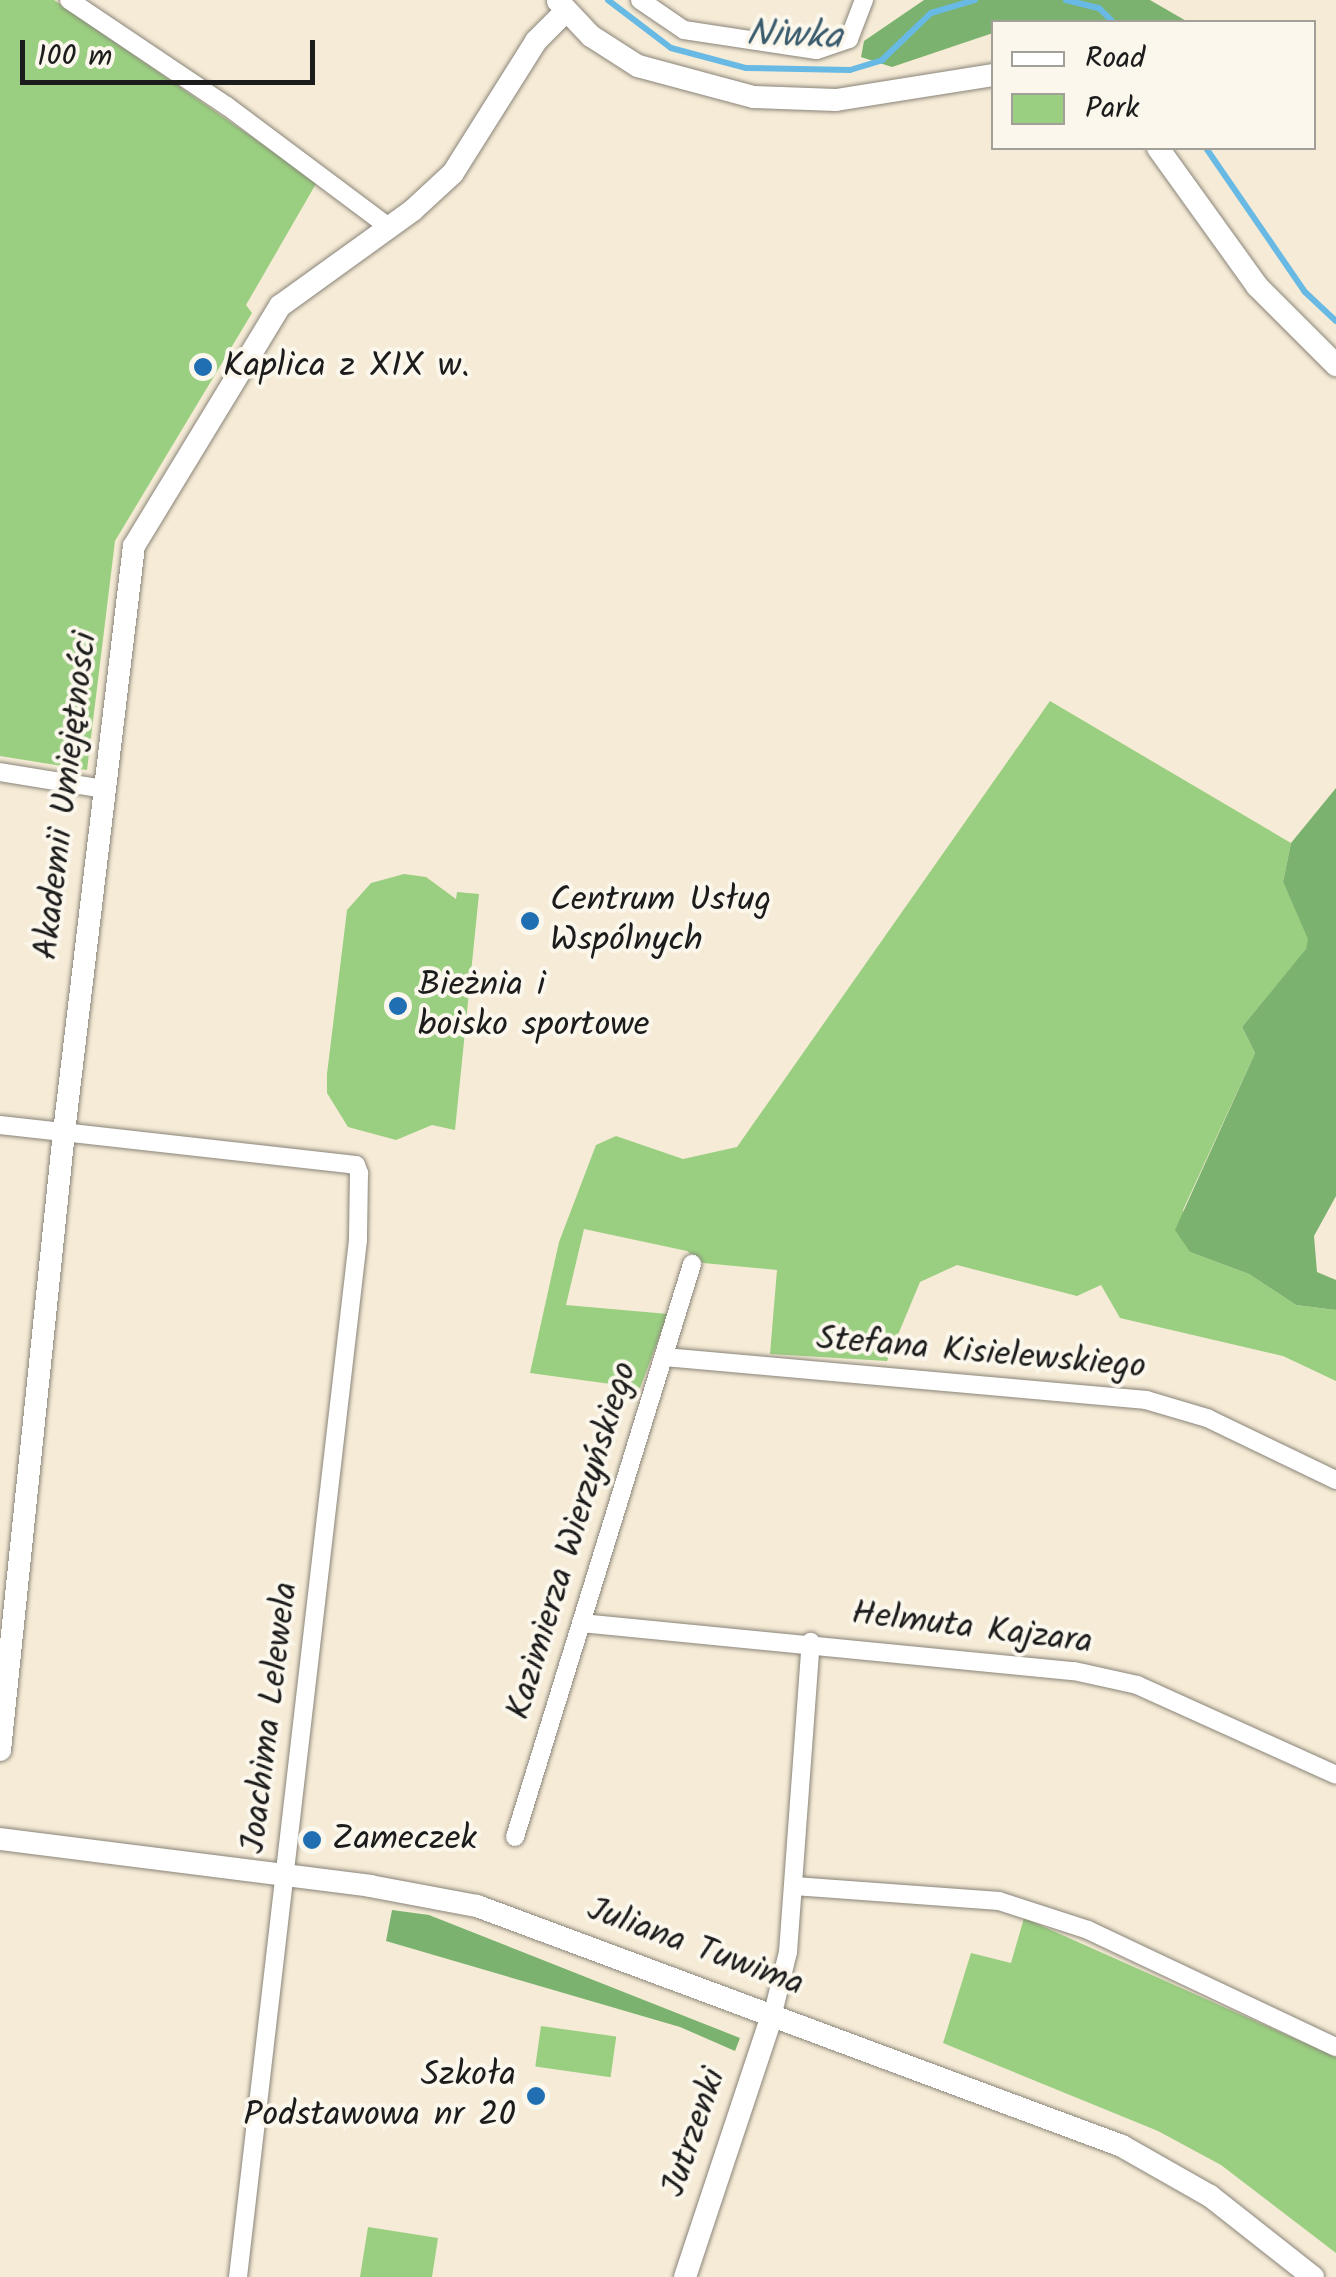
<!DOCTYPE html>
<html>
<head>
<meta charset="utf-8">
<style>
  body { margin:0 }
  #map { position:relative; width:1336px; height:2277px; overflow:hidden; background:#f6ebd6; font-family:Kalam,sans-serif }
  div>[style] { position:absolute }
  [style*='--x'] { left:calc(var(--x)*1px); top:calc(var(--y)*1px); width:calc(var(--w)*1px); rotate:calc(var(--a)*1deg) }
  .green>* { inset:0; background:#9acf81; transform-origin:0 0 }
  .forest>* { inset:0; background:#7bb26f }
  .stream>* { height:6px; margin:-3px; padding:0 3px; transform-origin:3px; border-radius:3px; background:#68bae4 }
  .roads { filter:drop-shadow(0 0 2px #898479) drop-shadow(0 0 2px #898479) }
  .minor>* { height:18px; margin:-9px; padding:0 9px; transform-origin:9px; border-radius:9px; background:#fff }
  .tertiary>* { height:22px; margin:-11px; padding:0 11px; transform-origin:11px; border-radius:11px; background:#fff }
  .dots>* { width:28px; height:28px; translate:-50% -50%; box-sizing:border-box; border:5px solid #fbf7ec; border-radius:50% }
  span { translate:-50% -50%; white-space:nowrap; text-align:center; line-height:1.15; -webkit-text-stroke:8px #fbf7ec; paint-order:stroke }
  .poi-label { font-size:35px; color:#1c1c1c }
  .left { translate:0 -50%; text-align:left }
  .right { translate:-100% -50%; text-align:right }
  .street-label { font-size:35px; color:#1c1c1c }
  .water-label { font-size:38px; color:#3a5b6c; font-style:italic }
  .legend { position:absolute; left:991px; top:20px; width:325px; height:130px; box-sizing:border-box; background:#fbf7ec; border:2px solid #a29f99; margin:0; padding:12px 18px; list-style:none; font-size:30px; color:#1c1c1c }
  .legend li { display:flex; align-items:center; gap:20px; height:50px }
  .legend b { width:50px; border:2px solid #a29f99 }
  .scale { position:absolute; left:20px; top:40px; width:295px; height:45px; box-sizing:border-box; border:5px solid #1c1c1c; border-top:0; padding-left:12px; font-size:30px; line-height:35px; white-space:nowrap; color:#1c1c1c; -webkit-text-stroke:8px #fbf7ec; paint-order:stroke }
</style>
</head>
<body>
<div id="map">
  <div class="green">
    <i style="clip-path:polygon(0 0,54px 0,317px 182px,246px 305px,252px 313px,115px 541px,87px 770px,0 756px)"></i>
    <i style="clip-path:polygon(1050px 701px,1291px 843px,1283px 882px,1309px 939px,1306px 950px,1242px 1027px,1255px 1053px,1183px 1210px,1190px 1252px,1249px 1274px,1296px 1305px,1336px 1310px,1336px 1381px,1283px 1356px,1120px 1318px,1101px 1285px,1077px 1296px,957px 1265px,920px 1282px,887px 1361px,770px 1354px,777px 1270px,703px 1263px,687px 1251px,584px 1229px,566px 1305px,668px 1314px,640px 1388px,530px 1373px,559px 1242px,596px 1145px,616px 1136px,683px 1159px,737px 1147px)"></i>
    <i style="clip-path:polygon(404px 874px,426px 877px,456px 899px,457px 892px,479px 894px,455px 1130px,432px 1125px,396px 1140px,348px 1127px,327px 1093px,327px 1074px,347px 910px,371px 883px)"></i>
    <i style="clip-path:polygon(1024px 1918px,1336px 2057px,1336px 2253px,1221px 2165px,1158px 2131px,943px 2043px,971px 1953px,1011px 1963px)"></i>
    <i style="left:541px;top:2026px;width:76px;height:41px;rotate:8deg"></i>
    <i style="clip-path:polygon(368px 2227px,438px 2238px,432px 2277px,360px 2277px)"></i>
  </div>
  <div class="forest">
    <i style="clip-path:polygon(924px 0,1150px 0,1188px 22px,994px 22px,993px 33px,892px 67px,861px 57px,864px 41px)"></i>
    <i style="clip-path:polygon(1336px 788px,1336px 1196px,1314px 1236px,1317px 1272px,1336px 1280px,1336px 1310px,1296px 1305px,1249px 1274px,1190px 1252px,1175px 1230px,1255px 1053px,1242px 1027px,1306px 949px,1308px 939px,1283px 882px,1291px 843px)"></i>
    <i style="clip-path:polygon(392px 1910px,429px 1915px,740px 2038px,735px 2051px,680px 2027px,386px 1941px)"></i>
  </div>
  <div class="stream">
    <i style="--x:608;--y:0;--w:79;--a:37.3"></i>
    <i style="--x:671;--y:48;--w:78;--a:14.9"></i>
    <i style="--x:746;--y:68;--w:104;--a:1.1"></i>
    <i style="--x:850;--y:70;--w:34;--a:-17"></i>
    <i style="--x:882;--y:60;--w:68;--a:-43.8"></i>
    <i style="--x:931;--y:13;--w:46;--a:-16.5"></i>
    <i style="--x:1066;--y:0;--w:34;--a:14"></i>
    <i style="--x:1099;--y:8;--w:20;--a:45"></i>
    <i style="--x:1206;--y:148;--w:175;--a:55.5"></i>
    <i style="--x:1305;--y:292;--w:42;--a:43.1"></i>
  </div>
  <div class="roads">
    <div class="minor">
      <i style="--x:69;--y:0;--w:190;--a:33.9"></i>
      <i style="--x:227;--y:106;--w:204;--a:36.8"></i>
      <i style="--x:640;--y:0;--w:53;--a:34.3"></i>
      <i style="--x:684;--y:30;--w:134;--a:8.6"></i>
      <i style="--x:817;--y:50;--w:34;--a:-19"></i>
      <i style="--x:849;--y:39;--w:42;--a:-69"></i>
      <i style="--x:0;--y:772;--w:105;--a:9.3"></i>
      <i style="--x:0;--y:1125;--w:358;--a:6.4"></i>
      <i style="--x:356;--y:1165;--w:9;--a:69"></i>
      <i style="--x:359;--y:1173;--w:67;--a:90.9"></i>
      <i style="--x:358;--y:1240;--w:1044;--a:96.6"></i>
      <i style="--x:665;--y:1357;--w:483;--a:5.1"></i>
      <i style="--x:1146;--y:1400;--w:64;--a:16.4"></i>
      <i style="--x:1207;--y:1418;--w:143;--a:25.7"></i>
      <i style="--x:581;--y:1623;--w:495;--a:5.6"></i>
      <i style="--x:1074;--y:1671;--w:65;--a:12.5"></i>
      <i style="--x:1137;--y:1685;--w:218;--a:24.3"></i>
      <i style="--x:515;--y:1837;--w:600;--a:-72.83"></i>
      <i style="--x:794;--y:1886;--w:206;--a:4.2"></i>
      <i style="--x:999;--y:1901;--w:94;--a:18"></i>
      <i style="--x:1088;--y:1930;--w:274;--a:25.3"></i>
      <i style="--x:773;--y:2013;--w:63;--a:-76.2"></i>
      <i style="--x:788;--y:1952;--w:311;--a:-85.8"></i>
    </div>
    <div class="tertiary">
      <i style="--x:558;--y:1;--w:48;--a:46.7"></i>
      <i style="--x:591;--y:36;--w:56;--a:32.6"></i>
      <i style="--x:638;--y:66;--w:120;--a:15"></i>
      <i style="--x:754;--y:97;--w:82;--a:2.1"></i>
      <i style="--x:836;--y:100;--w:160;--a:-9"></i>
      <i style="--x:1158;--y:148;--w:170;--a:54.3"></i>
      <i style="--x:1257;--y:286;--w:112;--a:45"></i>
      <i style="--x:0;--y:1750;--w:621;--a:-84.09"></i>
      <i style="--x:64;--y:1132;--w:590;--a:-83.19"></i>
      <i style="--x:134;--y:546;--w:281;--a:-58.7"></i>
      <i style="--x:280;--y:306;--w:164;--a:-35.8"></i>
      <i style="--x:413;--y:210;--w:54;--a:-42.8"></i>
      <i style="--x:453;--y:173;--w:156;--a:-57.8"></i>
      <i style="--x:536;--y:41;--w:42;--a:-45"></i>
      <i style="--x:0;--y:1839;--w:373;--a:7.2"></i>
      <i style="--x:370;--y:1886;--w:109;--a:10.6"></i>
      <i style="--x:477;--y:1906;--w:688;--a:20.41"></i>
      <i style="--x:1122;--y:2146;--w:101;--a:29.6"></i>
      <i style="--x:1210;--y:2196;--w:131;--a:38.2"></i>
      <i style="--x:685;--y:2277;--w:278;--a:-71.6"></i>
    </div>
  </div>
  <div class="dots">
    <i style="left:203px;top:367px;background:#1f6fb2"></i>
    <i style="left:530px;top:921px;background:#1f6fb2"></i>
    <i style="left:398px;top:1006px;background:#1f6fb2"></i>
    <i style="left:312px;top:1840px;background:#1f6fb2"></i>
    <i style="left:536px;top:2096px;background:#1f6fb2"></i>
  </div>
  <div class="poi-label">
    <span class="left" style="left:223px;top:367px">Kaplica z XIX w.</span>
    <span class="left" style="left:550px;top:921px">Centrum Usług<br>Wspólnych</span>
    <span class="left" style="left:418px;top:1006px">Bieżnia i<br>boisko sportowe</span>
    <span class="left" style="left:332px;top:1840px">Zameczek</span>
    <span class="right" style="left:516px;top:2096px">Szkoła<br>Podstawowa nr 20</span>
  </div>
  <div class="street-label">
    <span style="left:67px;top:796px;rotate:-83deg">Akademii Umiejętności</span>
    <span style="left:981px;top:1354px;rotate:5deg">Stefana Kisielewskiego</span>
    <span style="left:573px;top:1541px;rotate:-73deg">Kazimierza Wierzyńskiego</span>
    <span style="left:972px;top:1629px;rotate:7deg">Helmuta Kajzara</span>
    <span style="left:271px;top:1718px;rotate:-83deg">Joachima Lelewela</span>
    <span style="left:695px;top:1948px;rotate:20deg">Juliana Tuwima</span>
    <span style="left:695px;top:2133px;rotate:-71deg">Jutrzenki</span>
  </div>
  <div class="water-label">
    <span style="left:794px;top:37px;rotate:2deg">Niwka</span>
  </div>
  <ul class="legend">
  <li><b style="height:12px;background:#fff"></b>Road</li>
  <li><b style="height:28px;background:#9acf81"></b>Park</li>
  </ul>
  <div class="scale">100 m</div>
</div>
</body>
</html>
